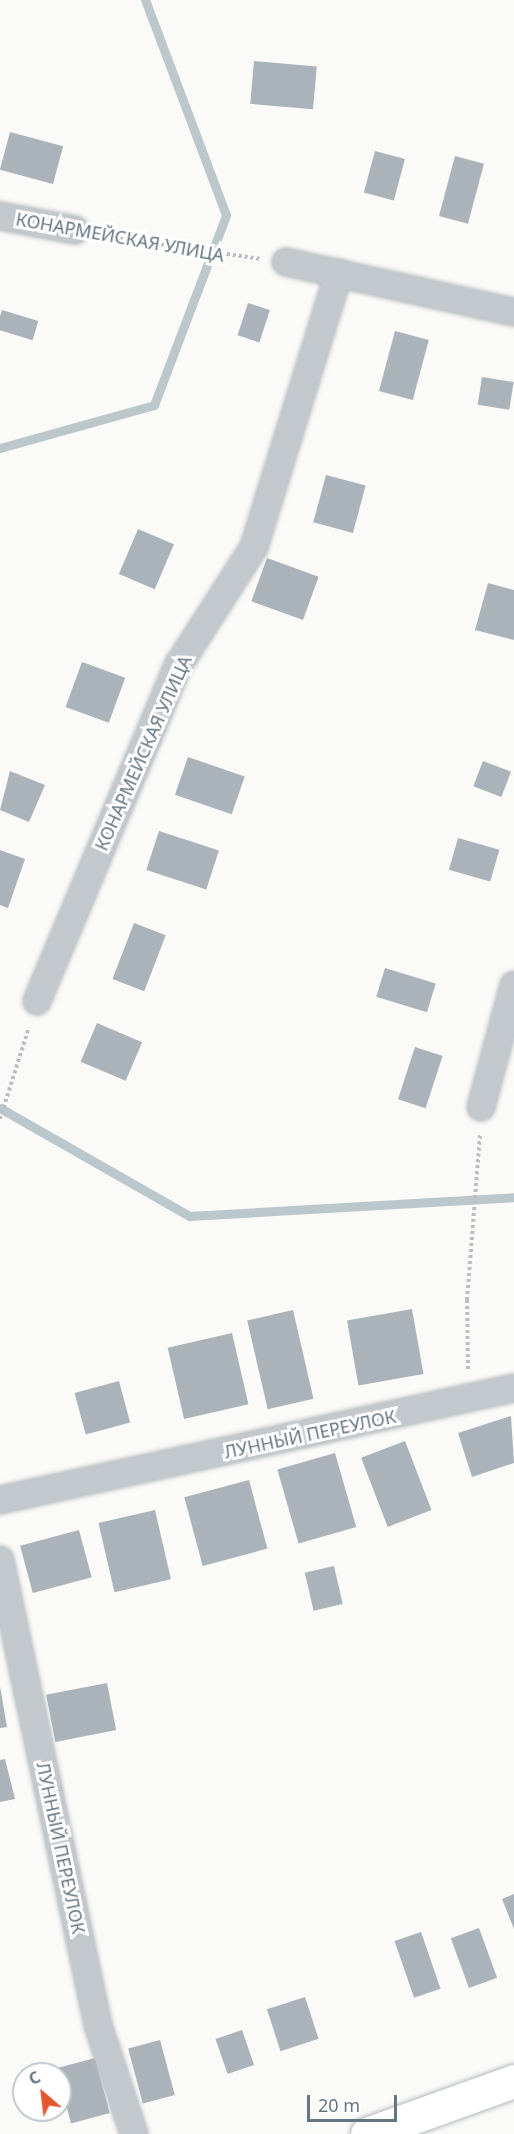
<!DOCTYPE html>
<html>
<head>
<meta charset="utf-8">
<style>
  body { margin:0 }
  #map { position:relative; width:514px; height:2134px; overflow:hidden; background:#fafaf8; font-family:"Noto Sans",sans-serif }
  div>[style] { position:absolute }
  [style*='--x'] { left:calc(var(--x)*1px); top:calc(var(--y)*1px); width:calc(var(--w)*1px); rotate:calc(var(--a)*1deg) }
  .stream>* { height:9px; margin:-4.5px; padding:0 4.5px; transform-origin:4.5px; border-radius:4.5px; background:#bbc7cb }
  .building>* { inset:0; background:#aab3b9; transform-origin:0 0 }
  .path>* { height:4px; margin-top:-2px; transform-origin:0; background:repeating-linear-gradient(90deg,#bbbfc2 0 3px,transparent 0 6px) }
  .roads { filter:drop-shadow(0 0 2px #b3babf) drop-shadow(0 0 2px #b3babf) }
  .street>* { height:26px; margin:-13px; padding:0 13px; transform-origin:13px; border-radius:13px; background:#c3c8cc }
  .secondary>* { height:33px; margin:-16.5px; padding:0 16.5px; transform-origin:16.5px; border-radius:16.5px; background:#fff }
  span { translate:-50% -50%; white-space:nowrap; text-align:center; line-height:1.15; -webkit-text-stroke:6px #fff; paint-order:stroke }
  .street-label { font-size:18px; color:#657683 }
  .north { position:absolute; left:12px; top:2062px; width:60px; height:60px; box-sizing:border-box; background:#fff; border:2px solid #c1c8cd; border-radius:50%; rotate:332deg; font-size:16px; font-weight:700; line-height:24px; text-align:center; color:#657683 }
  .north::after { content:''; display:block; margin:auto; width:21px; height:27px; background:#e4572e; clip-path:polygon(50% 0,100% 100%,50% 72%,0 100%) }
  .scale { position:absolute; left:307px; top:2095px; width:90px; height:27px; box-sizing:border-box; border:3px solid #657683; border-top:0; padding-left:8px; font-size:18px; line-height:21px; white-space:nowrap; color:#657683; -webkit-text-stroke:4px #fff; paint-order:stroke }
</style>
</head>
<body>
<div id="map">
  <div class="stream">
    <i style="--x:0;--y:448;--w:160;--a:-15.6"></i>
    <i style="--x:154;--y:405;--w:203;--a:-69.2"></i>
    <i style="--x:226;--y:215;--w:230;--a:-110.6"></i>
    <i style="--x:0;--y:1108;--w:218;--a:29.7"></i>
    <i style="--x:189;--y:1216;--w:326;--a:-3.3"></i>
  </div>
  <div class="building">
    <i style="left:254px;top:61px;width:63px;height:43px;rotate:5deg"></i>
    <i style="left:10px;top:132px;width:55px;height:39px;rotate:15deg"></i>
    <i style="left:375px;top:151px;width:31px;height:43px;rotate:15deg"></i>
    <i style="left:455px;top:156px;width:30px;height:62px;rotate:15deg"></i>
    <i style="left:248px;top:303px;width:23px;height:34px;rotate:18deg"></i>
    <i style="left:2px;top:310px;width:38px;height:20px;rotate:17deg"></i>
    <i style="left:395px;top:331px;width:35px;height:62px;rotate:15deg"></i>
    <i style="left:482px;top:377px;width:32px;height:28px;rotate:9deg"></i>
    <i style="left:326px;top:475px;width:41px;height:49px;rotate:15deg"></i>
    <i style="left:138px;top:529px;width:39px;height:49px;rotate:23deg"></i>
    <i style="left:267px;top:558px;width:55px;height:46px;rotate:20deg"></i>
    <i style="clip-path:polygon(488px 583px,514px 590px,514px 640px,475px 630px)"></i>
    <i style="left:82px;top:662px;width:46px;height:48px;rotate:20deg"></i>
    <i style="left:188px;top:757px;width:60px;height:40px;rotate:19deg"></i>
    <i style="left:483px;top:761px;width:30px;height:27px;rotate:21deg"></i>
    <i style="clip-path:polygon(10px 771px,45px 785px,29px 822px,0 810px)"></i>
    <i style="left:159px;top:831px;width:63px;height:41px;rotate:18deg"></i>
    <i style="left:458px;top:838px;width:43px;height:33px;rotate:16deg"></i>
    <i style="clip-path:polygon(0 850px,25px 859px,8px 908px,0 905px)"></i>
    <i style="left:134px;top:923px;width:34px;height:60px;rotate:21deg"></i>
    <i style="left:385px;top:968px;width:53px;height:30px;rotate:17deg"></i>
    <i style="left:97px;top:1023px;width:49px;height:42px;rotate:23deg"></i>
    <i style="left:415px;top:1047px;width:29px;height:55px;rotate:18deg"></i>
    <i style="left:412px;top:1309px;width:66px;height:66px;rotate:80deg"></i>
    <i style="left:293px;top:1310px;width:91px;height:47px;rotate:77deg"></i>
    <i style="left:232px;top:1333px;width:73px;height:66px;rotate:77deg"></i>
    <i style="left:119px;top:1381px;width:43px;height:46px;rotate:75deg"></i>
    <i style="clip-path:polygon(511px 1416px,514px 1463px,472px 1477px,458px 1433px)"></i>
    <i style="left:405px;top:1441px;width:74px;height:47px;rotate:69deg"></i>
    <i style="left:335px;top:1453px;width:77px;height:60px;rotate:74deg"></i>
    <i style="left:249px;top:1480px;width:71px;height:67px;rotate:75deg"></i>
    <i style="left:155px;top:1510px;width:71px;height:58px;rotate:77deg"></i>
    <i style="left:79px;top:1530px;width:49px;height:61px;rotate:75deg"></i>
    <i style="left:334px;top:1566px;width:39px;height:30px;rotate:77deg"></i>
    <i style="left:107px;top:1683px;width:48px;height:62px;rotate:79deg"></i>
    <i style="clip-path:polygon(0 1686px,7px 1727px,0 1728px)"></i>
    <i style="clip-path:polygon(5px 1759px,15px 1799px,0 1802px,0 1760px)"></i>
    <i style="clip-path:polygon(514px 1894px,514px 1929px,502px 1899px)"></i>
    <i style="left:479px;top:1928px;width:53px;height:30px;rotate:70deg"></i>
    <i style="left:421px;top:1932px;width:60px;height:28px;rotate:71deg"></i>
    <i style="left:305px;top:1997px;width:44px;height:40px;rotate:72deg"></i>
    <i style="left:242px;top:2030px;width:37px;height:28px;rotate:71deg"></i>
    <i style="left:160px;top:2040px;width:57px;height:33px;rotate:75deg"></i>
    <i style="left:95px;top:2058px;width:57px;height:40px;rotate:75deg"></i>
  </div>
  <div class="path">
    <i style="--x:102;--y:236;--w:161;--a:8.2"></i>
    <i style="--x:0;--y:1119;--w:96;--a:-72.5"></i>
    <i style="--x:468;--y:1369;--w:69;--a:-90.8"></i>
    <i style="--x:467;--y:1300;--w:167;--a:-85.5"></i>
  </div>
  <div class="roads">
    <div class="street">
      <i style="--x:0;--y:216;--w:76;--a:10.6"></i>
      <i style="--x:286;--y:262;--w:233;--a:12.4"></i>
      <i style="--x:37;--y:1001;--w:366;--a:-67.2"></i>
      <i style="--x:179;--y:664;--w:139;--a:-57.3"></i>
      <i style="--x:254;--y:547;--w:287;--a:-72.8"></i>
      <i style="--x:481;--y:1107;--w:126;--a:-74.9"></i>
      <i style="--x:0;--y:1500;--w:526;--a:-12.29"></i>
      <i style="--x:0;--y:1560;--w:475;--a:78.1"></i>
      <i style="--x:98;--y:2025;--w:115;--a:71.7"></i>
    </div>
    <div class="secondary">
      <i style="--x:367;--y:2134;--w:156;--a:-19.8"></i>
    </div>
  </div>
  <div class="street-label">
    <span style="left:120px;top:237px;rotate:10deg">КОНАРМЕЙСКАЯ УЛИЦА</span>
    <span style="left:143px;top:753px;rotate:-66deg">КОНАРМЕЙСКАЯ УЛИЦА</span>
    <span style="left:310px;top:1434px;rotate:-12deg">ЛУННЫЙ ПЕРЕУЛОК</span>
    <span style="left:61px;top:1848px;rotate:78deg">ЛУННЫЙ ПЕРЕУЛОК</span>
  </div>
  <div class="north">С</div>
  <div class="scale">20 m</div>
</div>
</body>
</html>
